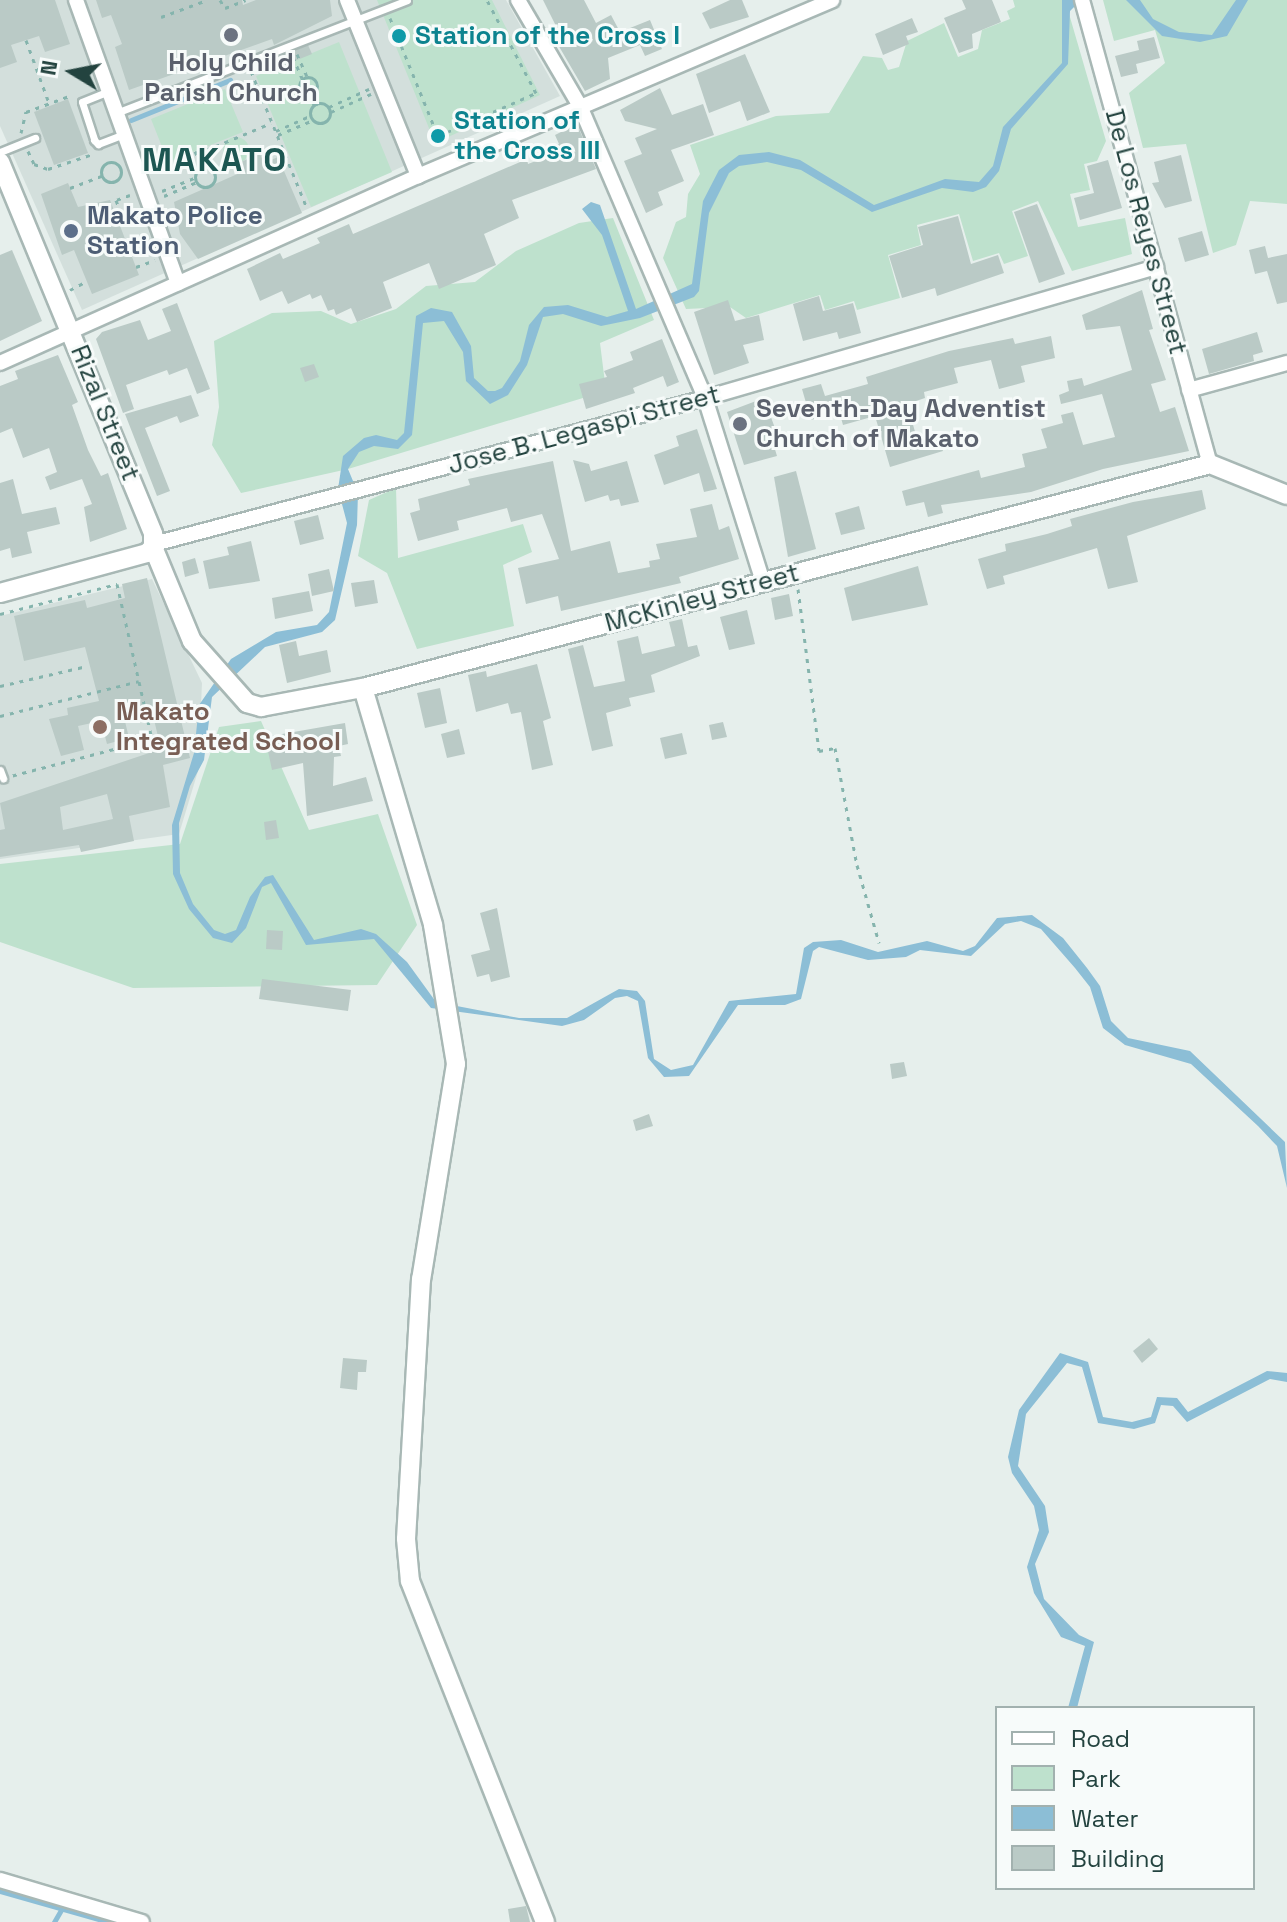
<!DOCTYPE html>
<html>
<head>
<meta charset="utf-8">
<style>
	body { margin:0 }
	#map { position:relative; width:1287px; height:1922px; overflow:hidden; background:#e6efec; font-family:"Space Grotesk",sans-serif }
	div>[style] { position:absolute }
	.built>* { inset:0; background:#d3dfdc }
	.green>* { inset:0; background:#bee1cd }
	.round { border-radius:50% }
	.water>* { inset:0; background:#8cbed6 }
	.stream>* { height:5px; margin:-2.5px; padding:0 2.5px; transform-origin:2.5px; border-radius:2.5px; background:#8cbed6 }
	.building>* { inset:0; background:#bacac6 }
	.path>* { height:3px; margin-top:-1.5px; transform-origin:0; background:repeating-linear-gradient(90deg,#85b4ad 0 4px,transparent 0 10px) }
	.path>.ring { margin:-1.5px; padding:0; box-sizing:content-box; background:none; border:3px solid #85b4ad; border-radius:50% }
	.roads { filter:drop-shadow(2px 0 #a8b8b5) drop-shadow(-2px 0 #a8b8b5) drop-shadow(0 2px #a8b8b5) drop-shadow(0 -2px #a8b8b5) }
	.lane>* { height:7px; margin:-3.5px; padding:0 3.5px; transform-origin:3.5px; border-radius:3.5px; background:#fff }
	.street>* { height:14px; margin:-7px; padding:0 7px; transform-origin:7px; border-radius:7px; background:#fff }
	.secondary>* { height:18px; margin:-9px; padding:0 9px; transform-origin:9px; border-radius:9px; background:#fff }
	.dots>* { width:22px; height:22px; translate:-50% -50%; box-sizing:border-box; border:4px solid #f7fbfa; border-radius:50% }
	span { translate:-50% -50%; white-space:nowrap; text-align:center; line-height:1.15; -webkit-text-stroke:6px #f7fbfa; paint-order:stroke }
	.culture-label { font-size:26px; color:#0d838f; font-weight:700 }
	.left { translate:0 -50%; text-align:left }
	.worship-label { font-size:26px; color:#5b616d; font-weight:700 }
	.service-label { font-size:26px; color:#4e5e75; font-weight:700 }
	.street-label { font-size:26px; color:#23433f }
	.education-label { font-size:26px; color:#785e54; font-weight:700 }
	.district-label { font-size:34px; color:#1d5652; font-weight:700; letter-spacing:2px }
	.legend { position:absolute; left:995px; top:1706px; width:260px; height:184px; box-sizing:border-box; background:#f7fbfa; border:2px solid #a2b1af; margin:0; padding:10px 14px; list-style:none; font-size:24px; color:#23433f }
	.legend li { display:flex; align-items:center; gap:16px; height:40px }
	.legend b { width:40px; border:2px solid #a2b1af }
	.north { position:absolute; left:32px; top:32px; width:80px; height:80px; -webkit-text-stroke:6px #f7fbfa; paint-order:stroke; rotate:280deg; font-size:22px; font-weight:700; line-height:32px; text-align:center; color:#23433f }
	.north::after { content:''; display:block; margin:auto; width:28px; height:36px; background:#23433f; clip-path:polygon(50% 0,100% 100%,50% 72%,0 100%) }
</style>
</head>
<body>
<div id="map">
	<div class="built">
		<div style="clip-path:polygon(0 0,506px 0,560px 96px,82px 310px,0 126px)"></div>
		<div style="clip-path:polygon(152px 579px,202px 683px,198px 771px,179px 834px,0 859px,0 616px)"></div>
	</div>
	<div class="green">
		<div style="clip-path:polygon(377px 0,492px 0,540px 95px,435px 143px)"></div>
		<div style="clip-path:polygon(1013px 0,1065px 0,1106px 141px,1097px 161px,1084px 164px,1090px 190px,1070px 194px,1078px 227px,1125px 218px,1132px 254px,1072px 271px,1038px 201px,1012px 211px,1028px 256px,1004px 264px,999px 253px,973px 261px,959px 214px,917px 225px,921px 245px,888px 255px,900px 298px,857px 310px,854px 301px,825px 310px,820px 295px,746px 318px,730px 307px,686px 309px,663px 258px,676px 222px,686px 217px,688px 194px,700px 174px,690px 145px,776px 116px,829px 113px,863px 56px,882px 58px,888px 70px,899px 67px,907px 41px,944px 23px,958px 57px,978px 49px,982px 30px,1010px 19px,1007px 11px,1015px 7px)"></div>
		<div style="clip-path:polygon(1103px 0,1287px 0,1287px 204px,1250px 201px,1236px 245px,1213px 253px,1186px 144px,1143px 148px,1129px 93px,1165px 63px,1155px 30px,1114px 41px)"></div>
		<div style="clip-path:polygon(339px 42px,392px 172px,311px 207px,256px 76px)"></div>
		<div style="clip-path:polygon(225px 89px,243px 132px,168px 162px,151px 119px)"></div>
		<div class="round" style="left:223px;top:137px;width:26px;height:26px"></div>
		<div style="clip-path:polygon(613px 218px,654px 320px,600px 343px,606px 391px,348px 469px,241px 493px,212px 445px,219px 407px,214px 341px,272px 313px,321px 311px,351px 324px,396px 309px,426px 286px,475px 282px,516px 251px,579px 223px)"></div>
		<div style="clip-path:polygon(396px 488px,398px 558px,523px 524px,532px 552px,503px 565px,514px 626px,417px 649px,387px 573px,358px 556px,369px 500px)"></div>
		<div style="clip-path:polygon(261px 721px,309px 830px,378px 814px,417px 925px,377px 985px,133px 988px,0 942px,0 864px,180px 844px,219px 727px)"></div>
	</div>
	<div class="water">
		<div style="clip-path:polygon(1062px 0,1081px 0,1070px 11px,1068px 64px,1011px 129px,999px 171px,986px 187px,973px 192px,942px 188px,872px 212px,801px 170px,767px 162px,739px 166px,729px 173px,709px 213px,699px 291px,694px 297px,640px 318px,601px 326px,563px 314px,543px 317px,527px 365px,508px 395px,490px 404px,466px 381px,463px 352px,444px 321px,423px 323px,412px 435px,398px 449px,374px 446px,359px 452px,348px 469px,358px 493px,357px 525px,335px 620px,322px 632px,265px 647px,212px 697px,204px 760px,190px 786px,179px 823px,180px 873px,193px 904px,214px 930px,225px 934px,236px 930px,250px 897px,265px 877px,273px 875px,314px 940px,361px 929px,376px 934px,407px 962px,436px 1002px,519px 1018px,567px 1018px,619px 989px,637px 991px,645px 1001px,654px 1059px,671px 1070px,693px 1065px,729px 1001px,796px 994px,804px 948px,813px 942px,841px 940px,878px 952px,927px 941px,963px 951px,975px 946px,997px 918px,1032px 915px,1063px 938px,1087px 968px,1100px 986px,1111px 1021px,1128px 1038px,1190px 1051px,1285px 1142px,1287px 1188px,1277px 1146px,1258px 1126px,1191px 1064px,1125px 1045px,1103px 1028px,1090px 987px,1075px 968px,1041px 929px,1021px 921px,1005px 924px,971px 956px,920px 950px,906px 957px,868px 960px,819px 947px,813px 951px,801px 999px,785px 1005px,738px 1005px,689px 1076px,664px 1077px,648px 1058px,638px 1001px,627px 996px,615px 998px,584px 1020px,562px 1026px,431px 1008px,374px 939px,306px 945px,271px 883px,262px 887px,246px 928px,232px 943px,213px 938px,189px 909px,173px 874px,172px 825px,194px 753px,199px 705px,231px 659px,276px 632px,317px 625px,329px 612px,347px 523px,338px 489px,343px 456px,364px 438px,376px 435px,397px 440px,404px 433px,416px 316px,431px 308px,452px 312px,471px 346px,474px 378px,488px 391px,495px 391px,502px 388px,520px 361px,529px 325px,544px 307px,568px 305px,607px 317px,628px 311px,602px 235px,582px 209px,591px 202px,600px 205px,636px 309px,692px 284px,703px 201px,719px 170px,739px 155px,769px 152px,800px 160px,874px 205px,945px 179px,979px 182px,993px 166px,1003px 127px,1062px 63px)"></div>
		<div style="clip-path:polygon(1126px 0,1140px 0,1153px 19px,1179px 32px,1212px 35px,1236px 0,1248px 0,1227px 36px,1200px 42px,1162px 36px)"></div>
		<div style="clip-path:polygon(1060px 1353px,1088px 1362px,1103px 1417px,1132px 1422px,1151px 1417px,1157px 1397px,1177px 1398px,1188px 1412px,1267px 1371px,1287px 1373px,1287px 1382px,1270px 1379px,1187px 1422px,1173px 1406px,1161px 1405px,1155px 1423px,1134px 1429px,1098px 1423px,1082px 1367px,1067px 1363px,1026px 1414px,1018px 1466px,1045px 1506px,1049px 1532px,1035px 1564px,1044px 1599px,1079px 1635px,1094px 1642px,1077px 1708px,1068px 1708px,1085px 1646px,1061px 1637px,1034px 1593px,1027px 1567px,1039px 1530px,1034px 1506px,1012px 1473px,1008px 1457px,1019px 1410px)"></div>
	</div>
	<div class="stream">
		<div style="left:131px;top:120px;width:107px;rotate:-22deg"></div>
		<div style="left:0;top:1891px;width:113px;rotate:15.9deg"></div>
		<div style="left:54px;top:1922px;width:16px;rotate:-60deg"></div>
	</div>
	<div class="building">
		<div style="clip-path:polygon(0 0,55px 0,70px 44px,45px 52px,39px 36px,11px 45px,17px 62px,0 68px)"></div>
		<div style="clip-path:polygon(96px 0,242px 0,243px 5px,256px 0,330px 0,332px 16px,274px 45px,272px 39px,129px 90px,115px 47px,122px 44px,111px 15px,102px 18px)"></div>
		<div style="clip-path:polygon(543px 0,584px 0,596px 23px,611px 15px,620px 32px,650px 20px,662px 49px,645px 56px,640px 45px,608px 58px,610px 79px,585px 91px,557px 43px,561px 40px,557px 28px)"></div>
		<div style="clip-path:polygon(730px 0,742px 0,749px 17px,710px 29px,702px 13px)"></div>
		<div style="clip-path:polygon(962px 0,992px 0,1001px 22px,972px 34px,973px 48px,959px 53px,944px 18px,966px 9px)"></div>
		<div style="clip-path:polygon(912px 18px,918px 32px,906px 36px,909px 44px,883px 55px,875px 34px)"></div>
		<div style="clip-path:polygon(1154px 37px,1160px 58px,1136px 64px,1138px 73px,1121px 77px,1115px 56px,1139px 50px,1137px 41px)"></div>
		<div style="clip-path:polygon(308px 45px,312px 54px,282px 66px,279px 57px)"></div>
		<div style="clip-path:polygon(745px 54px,770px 112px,747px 121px,740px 101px,709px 113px,696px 74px)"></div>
		<div style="clip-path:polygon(660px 88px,672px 115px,703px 104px,714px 135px,671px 150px,684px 181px,658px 192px,663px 205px,646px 213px,624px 161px,642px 154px,635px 138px,657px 129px,625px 121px,620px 110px)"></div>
		<div style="clip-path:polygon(68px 99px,88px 153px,54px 165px,34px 112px)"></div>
		<div style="clip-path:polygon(577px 124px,596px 169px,512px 200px,519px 218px,484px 234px,496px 265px,439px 289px,429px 263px,383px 282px,392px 308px,357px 322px,351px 308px,336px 315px,334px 309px,328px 311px,321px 295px,312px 299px,310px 294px,288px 304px,282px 291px,260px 301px,247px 269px,280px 253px,283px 259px,320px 243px,317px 238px,349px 224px,353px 234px,527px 159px,528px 164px,554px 154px,552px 147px,559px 144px,555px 135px)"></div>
		<div style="clip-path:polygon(260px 154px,264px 163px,278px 157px,302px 213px,198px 259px,180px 234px,174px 202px,242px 172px,238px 163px)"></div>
		<div style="clip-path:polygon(1181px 155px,1192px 201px,1165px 208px,1152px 183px,1159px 182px,1154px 162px)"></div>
		<div style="clip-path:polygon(1108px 160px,1122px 208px,1080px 220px,1074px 198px,1094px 193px,1087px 166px)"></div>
		<div style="clip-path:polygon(68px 183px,78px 207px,110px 200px,139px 275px,92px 294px,74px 250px,62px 255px,41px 194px)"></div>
		<div style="clip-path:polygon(1037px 204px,1065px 274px,1039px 283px,1014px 212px)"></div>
		<div style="clip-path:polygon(958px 216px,971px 264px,998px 255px,1004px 273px,937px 296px,935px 288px,902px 298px,889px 256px,923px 245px,918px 227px)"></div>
		<div style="clip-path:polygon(1202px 231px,1209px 255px,1185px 262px,1178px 238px)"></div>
		<div style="clip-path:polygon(1265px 246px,1268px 258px,1287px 254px,1287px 302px,1277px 304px,1267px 271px,1255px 274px,1249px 250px)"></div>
		<div style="clip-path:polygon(12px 250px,42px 321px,0 341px,0 255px)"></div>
		<div style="clip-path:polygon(1142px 290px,1153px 329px,1149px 330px,1166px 380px,1151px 384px,1160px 412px,1175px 407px,1189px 451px,1103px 469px,1031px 492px,941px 505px,943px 513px,928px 517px,924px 502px,906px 506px,902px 491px,979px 470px,981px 478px,1025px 467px,1022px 454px,1047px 448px,1041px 429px,1063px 423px,1061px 415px,1073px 412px,1083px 445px,1115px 437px,1102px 394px,1061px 404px,1059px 395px,1069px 391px,1067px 381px,1082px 378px,1084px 386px,1132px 370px,1120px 326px,1086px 330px,1082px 315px)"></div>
		<div style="clip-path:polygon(819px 296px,823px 311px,853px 303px,861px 333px,839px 339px,837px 332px,803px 341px,793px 304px)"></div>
		<div style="clip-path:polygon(728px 300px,735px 321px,759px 315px,764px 340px,743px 345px,749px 363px,714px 375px,694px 312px)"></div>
		<div style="clip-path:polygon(177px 303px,210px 389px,197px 394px,187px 368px,169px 375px,167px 370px,126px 385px,134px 409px,123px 413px,96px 339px,102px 332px,140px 320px,148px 340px,171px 331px,162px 309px)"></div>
		<div style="clip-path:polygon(1257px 332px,1263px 352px,1253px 355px,1254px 361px,1209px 374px,1202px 349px)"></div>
		<div style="clip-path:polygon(1051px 336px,1055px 358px,1021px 366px,1025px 382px,999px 389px,991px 360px,954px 368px,958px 383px,924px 392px,925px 398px,907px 404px,918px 442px,938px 436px,943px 451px,890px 467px,875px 416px,843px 425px,839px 411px,811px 420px,802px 389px,821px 384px,825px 396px,868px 384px,866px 377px,949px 351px,1013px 338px,1015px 344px)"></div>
		<div style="clip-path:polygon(662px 339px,679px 382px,667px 387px,663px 376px,633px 388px,635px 393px,586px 409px,579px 384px,607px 377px,604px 371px,633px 360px,630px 352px)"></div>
		<div style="clip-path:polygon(58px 355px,78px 402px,72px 405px,88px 450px,101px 476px,108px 473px,127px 529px,90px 542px,84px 507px,92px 504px,82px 479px,50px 490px,45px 477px,57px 472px,49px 448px,23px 458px,12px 428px,0 433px,0 386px,18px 379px,15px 371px)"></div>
		<div style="clip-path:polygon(314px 364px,319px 377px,305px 382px,300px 368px)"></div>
		<div style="clip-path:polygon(191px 395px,199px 416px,180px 423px,177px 416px,145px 428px,170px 491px,157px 496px,125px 414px)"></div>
		<div style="clip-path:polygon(764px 398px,776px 431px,770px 433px,777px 456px,744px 465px,727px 412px)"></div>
		<div style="clip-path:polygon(697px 429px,717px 489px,704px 492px,699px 473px,664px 485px,654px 455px,679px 446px,676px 436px)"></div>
		<div style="clip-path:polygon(573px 460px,589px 464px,591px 471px,627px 461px,639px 502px,621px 506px,619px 499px,610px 501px,608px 495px,585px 502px)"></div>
		<div style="clip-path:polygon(553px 461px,571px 551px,610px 541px,618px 573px,650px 567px,649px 561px,660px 559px,656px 544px,697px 537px,690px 509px,712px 504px,719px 530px,729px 526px,739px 559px,679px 577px,681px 583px,561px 611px,558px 596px,526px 604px,518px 568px,559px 559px,542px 514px,511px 522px,507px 508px,457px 521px,459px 530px,418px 541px,410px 513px,420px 510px,418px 499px,470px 485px,468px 479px)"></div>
		<div style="clip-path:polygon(796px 471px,816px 549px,788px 557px,774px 477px)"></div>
		<div style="clip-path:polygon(13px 479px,22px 514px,56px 507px,60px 524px,27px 532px,32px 553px,12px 558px,10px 548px,0 551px,0 483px)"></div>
		<div style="clip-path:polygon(1202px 490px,1206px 509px,1127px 536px,1138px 582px,1108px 589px,1097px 548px,1003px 576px,1005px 584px,987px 589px,978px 559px,1006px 551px,1005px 544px,1047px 534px,1072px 526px,1070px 519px,1133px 502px)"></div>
		<div style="clip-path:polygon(859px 506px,865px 529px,841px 535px,835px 513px)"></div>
		<div style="clip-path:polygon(318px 515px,324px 539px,300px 545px,294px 521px)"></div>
		<div style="clip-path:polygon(251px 541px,260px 581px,209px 589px,203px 561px,229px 555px,227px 547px)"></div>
		<div style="clip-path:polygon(195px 558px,199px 573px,185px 577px,182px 562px)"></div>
		<div style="clip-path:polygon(918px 566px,928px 605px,852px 621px,844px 588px)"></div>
		<div style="clip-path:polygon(329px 569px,334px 591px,312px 596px,308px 574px)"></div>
		<div style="clip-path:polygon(evenodd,147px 578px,190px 758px,163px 765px,170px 807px,129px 816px,134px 841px,81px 852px,79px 845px,0 857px,0 830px,5px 829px,0 803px,161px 749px,151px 707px,123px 713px,129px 738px,107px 744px,101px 721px,78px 726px,84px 750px,61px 756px,49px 719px,68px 715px,67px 708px,99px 701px,85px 647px,24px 661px,14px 616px,85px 600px,87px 608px,125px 598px,122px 584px,147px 578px,107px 794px,113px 819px,63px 830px,60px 807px,107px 794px)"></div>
		<div style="clip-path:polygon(374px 580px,378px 603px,355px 607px,351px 583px)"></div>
		<div style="clip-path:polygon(309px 591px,313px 611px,275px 619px,272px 598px)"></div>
		<div style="clip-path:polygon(789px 594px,793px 616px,775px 620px,771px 598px)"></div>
		<div style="clip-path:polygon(747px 610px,755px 644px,729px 650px,720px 617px)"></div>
		<div style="clip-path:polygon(682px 619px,688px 647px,697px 645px,700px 656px,651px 675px,655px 692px,629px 698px,631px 706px,606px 713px,613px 746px,592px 751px,568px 649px,583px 645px,594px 687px,625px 681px,617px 641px,638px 636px,642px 654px,675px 646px,669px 622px)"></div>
		<div style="clip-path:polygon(296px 641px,299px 656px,327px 650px,331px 672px,287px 683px,279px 645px)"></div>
		<div style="clip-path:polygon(537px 664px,551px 718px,543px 721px,553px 765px,532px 770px,521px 712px,511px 714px,508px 703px,476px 712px,468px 675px,486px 671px,487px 677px)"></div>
		<div style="clip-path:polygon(440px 688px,447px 723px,425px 728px,417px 693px)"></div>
		<div style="clip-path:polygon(723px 722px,727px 737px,712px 740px,709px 725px)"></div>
		<div style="clip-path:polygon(345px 723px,348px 744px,339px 746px,341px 756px,334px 757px,333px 786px,366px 777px,373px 801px,307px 816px,303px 763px,272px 770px,265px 737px)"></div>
		<div style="clip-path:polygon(459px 729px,465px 754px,447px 758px,441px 734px)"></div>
		<div style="clip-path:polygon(682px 733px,687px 754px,665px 759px,660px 738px)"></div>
		<div style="clip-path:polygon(276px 820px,279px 838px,266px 840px,264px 822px)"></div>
		<div style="clip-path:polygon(497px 908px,510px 977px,491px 982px,489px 974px,477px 977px,471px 955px,490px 950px,480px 913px)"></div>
		<div style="clip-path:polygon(267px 930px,283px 931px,282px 950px,266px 949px)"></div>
		<div style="clip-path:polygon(262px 979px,351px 990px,348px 1011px,259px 999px)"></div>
		<div style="clip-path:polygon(904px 1062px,907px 1076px,892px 1079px,890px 1064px)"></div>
		<div style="clip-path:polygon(649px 1114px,653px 1126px,636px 1131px,633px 1120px)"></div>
		<div style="clip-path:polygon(1149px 1338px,1158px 1349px,1142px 1363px,1133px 1351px)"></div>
		<div style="clip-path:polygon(343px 1358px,367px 1360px,366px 1372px,358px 1372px,357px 1390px,340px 1388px)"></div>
		<div style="clip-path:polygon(526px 1906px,530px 1922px,510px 1922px,508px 1909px)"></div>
	</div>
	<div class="path">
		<div style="left:220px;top:0;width:9px;rotate:58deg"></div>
		<div style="left:225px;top:8px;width:22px;rotate:-21deg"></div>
		<div style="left:161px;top:17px;width:49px;rotate:-20.3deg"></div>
		<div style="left:390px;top:18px;width:127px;rotate:67.9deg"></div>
		<div style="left:438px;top:136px;width:107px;rotate:-23.7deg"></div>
		<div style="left:536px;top:93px;width:105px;rotate:-117.8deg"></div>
		<div style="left:26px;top:40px;width:67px;rotate:69.9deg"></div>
		<div style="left:297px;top:54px;width:24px;rotate:66deg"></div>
		<div style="left:293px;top:57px;width:23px;rotate:67deg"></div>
		<div style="left:251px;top:71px;width:148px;rotate:67.8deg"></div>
		<div class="ring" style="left:299px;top:77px;width:15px;height:15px"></div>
		<div style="left:316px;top:98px;width:4px;rotate:63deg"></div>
		<div style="left:318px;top:102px;width:5px;rotate:127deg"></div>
		<div style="left:315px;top:106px;width:8px;rotate:-120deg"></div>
		<div style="left:311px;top:99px;width:5px;rotate:-11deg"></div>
		<div class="ring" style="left:310px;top:103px;width:17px;height:17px"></div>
		<div style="left:329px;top:107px;width:44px;rotate:-24.2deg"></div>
		<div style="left:331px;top:112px;width:44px;rotate:-24.2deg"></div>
		<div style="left:276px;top:131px;width:36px;rotate:-24deg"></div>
		<div style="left:21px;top:133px;width:22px;rotate:-77deg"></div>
		<div style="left:26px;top:112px;width:49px;rotate:-20.3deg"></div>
		<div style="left:278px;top:135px;width:36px;rotate:-23deg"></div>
		<div style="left:28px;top:151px;width:14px;rotate:65deg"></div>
		<div style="left:34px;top:164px;width:15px;rotate:20deg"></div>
		<div style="left:48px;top:169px;width:47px;rotate:-18.4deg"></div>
		<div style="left:195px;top:151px;width:19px;rotate:65deg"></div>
		<div style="left:197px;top:154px;width:80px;rotate:-22.7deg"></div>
		<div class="ring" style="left:101px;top:162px;width:17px;height:17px"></div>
		<div class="ring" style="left:195px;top:167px;width:17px;height:17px"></div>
		<div style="left:70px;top:188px;width:34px;rotate:-21deg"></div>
		<div style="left:162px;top:191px;width:35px;rotate:-22deg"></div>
		<div style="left:130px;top:195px;width:15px;rotate:160deg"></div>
		<div style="left:116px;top:200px;width:23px;rotate:70deg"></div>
		<div style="left:124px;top:222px;width:14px;rotate:-21deg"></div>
		<div style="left:164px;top:196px;width:36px;rotate:-23deg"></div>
		<div style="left:128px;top:247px;width:20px;rotate:-20deg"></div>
		<div style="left:136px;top:267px;width:20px;rotate:-20deg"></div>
		<div style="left:70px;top:290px;width:19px;rotate:-28deg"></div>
		<div style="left:798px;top:589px;width:163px;rotate:82.6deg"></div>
		<div style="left:819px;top:751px;width:16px;rotate:-11deg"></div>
		<div style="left:835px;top:748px;width:119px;rotate:79.4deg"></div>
		<div style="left:857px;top:865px;width:81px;rotate:74.2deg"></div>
		<div style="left:0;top:614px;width:121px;rotate:-14.4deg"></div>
		<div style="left:117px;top:584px;width:159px;rotate:77.3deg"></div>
		<div style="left:152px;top:739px;width:146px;rotate:165.3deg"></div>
		<div style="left:0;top:686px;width:85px;rotate:-12.9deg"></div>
		<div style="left:0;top:716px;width:143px;rotate:-14.1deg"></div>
	</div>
	<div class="roads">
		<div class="lane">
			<div style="left:109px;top:91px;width:29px;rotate:158deg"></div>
			<div style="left:82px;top:102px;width:40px;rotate:72deg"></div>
			<div style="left:94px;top:140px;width:6px;rotate:45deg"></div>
			<div style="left:98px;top:144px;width:28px;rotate:-21deg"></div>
			<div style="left:116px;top:113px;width:312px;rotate:-21.2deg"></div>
			<div style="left:0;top:152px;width:38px;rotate:-22deg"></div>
			<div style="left:0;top:770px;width:9px;rotate:69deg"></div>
		</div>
		<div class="street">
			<div style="left:76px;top:0;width:301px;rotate:70.2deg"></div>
			<div style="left:347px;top:0;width:190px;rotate:68deg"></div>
			<div style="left:518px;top:0;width:123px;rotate:59.7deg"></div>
			<div style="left:580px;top:106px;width:318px;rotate:66.8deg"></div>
			<div style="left:705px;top:398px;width:193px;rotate:72.5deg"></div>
			<div style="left:1082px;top:0;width:481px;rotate:74.6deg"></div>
			<div style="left:0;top:363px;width:458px;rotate:-24.1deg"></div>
			<div style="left:418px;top:176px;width:450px;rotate:-23deg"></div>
			<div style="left:1189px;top:390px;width:102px;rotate:-15.4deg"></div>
			<div style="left:154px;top:544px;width:570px;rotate:-14.84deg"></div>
			<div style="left:705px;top:398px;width:470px;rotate:-16.2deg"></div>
			<div style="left:0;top:1880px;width:148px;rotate:16.5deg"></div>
		</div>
		<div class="secondary">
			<div style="left:0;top:162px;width:402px;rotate:67.6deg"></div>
			<div style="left:153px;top:534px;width:13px;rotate:90deg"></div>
			<div style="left:153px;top:547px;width:102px;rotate:67.5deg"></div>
			<div style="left:192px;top:641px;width:83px;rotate:48.4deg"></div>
			<div style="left:247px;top:703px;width:15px;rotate:16deg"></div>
			<div style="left:261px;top:707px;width:104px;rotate:-10.6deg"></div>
			<div style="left:363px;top:688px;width:876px;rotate:-14.81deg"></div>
			<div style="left:1210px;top:464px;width:83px;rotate:21.9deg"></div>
			<div style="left:0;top:593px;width:152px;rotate:-15.2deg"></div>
			<div style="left:147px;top:553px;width:8px;rotate:-45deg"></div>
			<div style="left:363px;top:688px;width:247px;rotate:73.5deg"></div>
			<div style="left:433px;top:925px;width:141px;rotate:80.6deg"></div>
			<div style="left:456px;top:1064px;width:218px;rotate:99.2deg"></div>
			<div style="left:421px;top:1279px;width:260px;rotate:93.3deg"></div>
			<div style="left:406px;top:1539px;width:42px;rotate:84.6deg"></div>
			<div style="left:410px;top:1581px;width:367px;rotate:68.4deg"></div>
		</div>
	</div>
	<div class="dots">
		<div style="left:231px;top:35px;background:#6b7280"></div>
		<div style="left:399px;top:36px;background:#0f9aa8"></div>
		<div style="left:438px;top:136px;background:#0f9aa8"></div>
		<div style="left:71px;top:231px;background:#5c6f8a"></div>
		<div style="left:740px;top:424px;background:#6b7280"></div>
		<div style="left:100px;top:727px;background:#8d6e63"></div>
	</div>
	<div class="culture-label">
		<span class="left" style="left:415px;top:36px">Station of the Cross I</span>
		<span class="left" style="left:454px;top:136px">Station of<br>the Cross III</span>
	</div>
	<div class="worship-label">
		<span style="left:231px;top:78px">Holy Child<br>Parish Church</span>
		<span class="left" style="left:756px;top:424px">Seventh-Day Adventist<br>Church of Makato</span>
	</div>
	<div class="service-label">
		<span class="left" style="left:87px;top:231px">Makato Police<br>Station</span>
	</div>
	<div class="street-label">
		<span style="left:1146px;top:232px;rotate:75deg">De Los Reyes Street</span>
		<span style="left:105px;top:413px;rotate:68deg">Rizal Street</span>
		<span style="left:584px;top:430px;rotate:-15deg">Jose B. Legaspi Street</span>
		<span style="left:702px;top:598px;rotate:-15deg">McKinley Street</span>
	</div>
	<div class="education-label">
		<span class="left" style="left:116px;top:727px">Makato<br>Integrated School</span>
	</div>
	<div class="district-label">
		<span style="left:215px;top:160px">MAKATO</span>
	</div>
	<ul class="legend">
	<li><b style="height:10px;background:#fff"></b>Road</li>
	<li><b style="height:22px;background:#bee1cd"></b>Park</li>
	<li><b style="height:22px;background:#8cbed6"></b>Water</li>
	<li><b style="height:22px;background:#bacac6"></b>Building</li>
	</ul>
	<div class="north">N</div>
</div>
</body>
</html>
